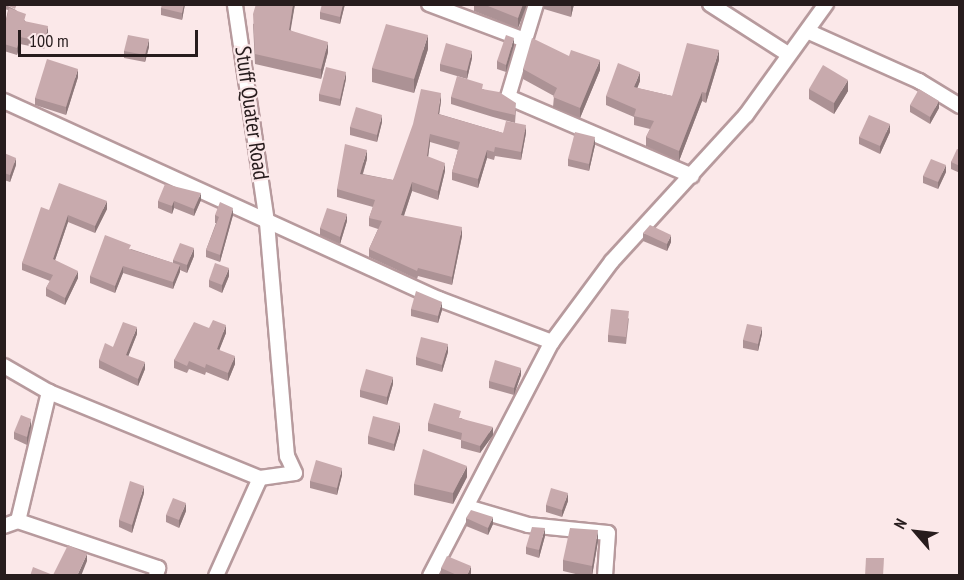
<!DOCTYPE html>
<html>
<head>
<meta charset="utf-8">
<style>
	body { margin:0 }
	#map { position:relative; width:964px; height:580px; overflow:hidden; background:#fbe8e9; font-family:"PT Sans Narrow",sans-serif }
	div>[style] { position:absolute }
	.roads { filter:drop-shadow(2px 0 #b79a9d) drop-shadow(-2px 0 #b79a9d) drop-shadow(0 2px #b79a9d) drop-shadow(0 -2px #b79a9d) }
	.minor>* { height:14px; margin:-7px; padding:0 7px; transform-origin:7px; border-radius:7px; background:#fff }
	.wall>* { inset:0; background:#ac9295 }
	.shaded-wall>* { inset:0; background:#8c7779 }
	.building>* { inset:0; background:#c8aaad }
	span { translate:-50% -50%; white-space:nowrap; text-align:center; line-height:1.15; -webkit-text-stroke:4.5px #fbe8e9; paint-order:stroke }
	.street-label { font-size:22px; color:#271c1d }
	.frame { position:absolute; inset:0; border:6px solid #271c1d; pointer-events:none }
	.north { position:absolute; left:886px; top:502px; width:60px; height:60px; -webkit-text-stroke:4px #fbe8e9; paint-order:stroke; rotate:298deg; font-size:16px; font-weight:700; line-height:24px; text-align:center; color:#271c1d }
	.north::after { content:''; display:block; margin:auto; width:21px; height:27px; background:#271c1d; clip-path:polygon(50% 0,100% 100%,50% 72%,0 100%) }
	.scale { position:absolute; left:18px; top:30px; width:180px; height:27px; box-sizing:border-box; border:3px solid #271c1d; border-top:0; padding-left:8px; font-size:18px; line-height:21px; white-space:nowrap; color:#271c1d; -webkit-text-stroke:4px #fbe8e9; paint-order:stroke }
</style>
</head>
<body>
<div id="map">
	<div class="roads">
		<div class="minor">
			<div style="left:429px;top:4px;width:103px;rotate:20.6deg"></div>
			<div style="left:525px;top:40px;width:38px;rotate:-73deg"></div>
			<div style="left:710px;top:4px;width:93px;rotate:32.7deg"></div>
			<div style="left:807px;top:31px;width:123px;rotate:24.1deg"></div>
			<div style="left:919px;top:81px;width:48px;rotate:31.4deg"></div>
			<div style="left:525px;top:40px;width:59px;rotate:106.6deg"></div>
			<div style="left:508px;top:97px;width:200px;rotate:23.2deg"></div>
			<div style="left:4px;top:101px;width:478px;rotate:24.5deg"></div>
			<div style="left:439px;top:299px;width:121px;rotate:20.8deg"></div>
			<div style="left:4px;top:366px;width:52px;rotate:30deg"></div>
			<div style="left:467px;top:507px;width:64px;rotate:16.4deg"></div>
			<div style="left:528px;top:525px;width:80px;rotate:5.7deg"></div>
			<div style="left:608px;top:533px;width:43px;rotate:94deg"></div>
			<div style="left:18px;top:521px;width:148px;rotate:18.6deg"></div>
			<div style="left:158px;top:568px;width:8px;rotate:104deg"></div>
			<div style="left:4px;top:526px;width:15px;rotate:-20deg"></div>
			<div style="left:18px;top:521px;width:133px;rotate:-76.5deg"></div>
			<div style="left:49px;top:392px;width:228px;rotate:22.2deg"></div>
			<div style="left:260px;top:478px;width:35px;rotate:-8deg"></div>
			<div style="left:295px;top:473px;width:19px;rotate:-115deg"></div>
			<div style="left:287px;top:456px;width:235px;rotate:-94.9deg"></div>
			<div style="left:267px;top:222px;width:220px;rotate:-98.4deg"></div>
			<div style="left:216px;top:576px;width:107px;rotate:-65.8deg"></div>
			<div style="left:430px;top:576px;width:264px;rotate:-62.5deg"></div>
			<div style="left:552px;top:342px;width:101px;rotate:-53.5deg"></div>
			<div style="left:612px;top:261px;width:198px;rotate:-47.5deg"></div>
			<div style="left:746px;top:115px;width:137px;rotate:-54.2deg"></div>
		</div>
	</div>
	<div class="wall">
		<div style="clip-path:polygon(4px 4px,16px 10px,26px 22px,48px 34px,44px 49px,20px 44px,17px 55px,4px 51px,4px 29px,8px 10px,4px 9px)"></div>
		<div style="clip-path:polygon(185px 4px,182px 20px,161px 15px,161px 8px)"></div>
		<div style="clip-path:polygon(295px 4px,290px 30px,328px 52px,321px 79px,255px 64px,253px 24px)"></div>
		<div style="clip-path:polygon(345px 4px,340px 24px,320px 19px,320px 12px)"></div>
		<div style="clip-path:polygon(472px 4px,527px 4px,518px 28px,474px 11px,474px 5px)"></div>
		<div style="clip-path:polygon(544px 4px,574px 4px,571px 17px,544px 9px)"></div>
		<div style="clip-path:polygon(514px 45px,506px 72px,497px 69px,497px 61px)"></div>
		<div style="clip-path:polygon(149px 47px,145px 62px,124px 58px,124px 51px)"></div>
		<div style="clip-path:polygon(428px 49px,414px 93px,372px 82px,372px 68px)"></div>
		<div style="clip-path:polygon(569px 56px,600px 70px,580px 118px,553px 107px,554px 96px,523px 79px,523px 69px)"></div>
		<div style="clip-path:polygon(472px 58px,467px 79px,440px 71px,440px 64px)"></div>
		<div style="clip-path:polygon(719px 60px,706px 103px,702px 101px,679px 161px,646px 146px,646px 137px,650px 129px,634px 125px,634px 117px,606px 105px,606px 96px,640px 81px,637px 88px,672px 96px)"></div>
		<div style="clip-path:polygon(78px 77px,66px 115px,35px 105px,35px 98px)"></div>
		<div style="clip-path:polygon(346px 79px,340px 106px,319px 101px,319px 94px)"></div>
		<div style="clip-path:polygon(483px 89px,516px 110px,515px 123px,526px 133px,521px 160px,495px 156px,494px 160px,487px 158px,478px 188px,452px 180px,452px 172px,458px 150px,430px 142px,428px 157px,445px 171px,438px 200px,412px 191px,404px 216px,462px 236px,452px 285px,418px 276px,417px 279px,369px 257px,369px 249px,378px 229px,369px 226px,369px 218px,373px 207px,337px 197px,337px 189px,367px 159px,363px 174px,393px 180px,441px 101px,439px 114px,503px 133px,515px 123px,493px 117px,451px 104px,451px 97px)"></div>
		<div style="clip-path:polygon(809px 89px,848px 91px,834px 114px,809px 99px)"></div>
		<div style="clip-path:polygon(910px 105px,939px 108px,930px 124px,910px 112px)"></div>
		<div style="clip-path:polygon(382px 122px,377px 142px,350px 135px,350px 127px)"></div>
		<div style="clip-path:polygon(890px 132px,880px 154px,859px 144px,859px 137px)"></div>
		<div style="clip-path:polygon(595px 145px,589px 171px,568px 166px,568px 159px)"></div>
		<div style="clip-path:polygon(960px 150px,960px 173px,951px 169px,951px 162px)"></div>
		<div style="clip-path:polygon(4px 153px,16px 165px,10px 182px,4px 180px)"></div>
		<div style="clip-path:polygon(946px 172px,938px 189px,923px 183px,923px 176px)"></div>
		<div style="clip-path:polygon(201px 200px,194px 216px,174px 208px,172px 214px,158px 208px,158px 201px)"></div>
		<div style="clip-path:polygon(107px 209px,95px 233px,68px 222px,55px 260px,78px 278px,65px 305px,46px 296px,46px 288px,50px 281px,22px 270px,22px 263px,49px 210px)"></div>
		<div style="clip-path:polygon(215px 215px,233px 215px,220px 262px,206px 257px,206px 250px,216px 223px,215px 223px)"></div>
		<div style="clip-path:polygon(347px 221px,340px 244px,320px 235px,320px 228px)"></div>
		<div style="clip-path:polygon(643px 233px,671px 242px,667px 251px,643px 241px)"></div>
		<div style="clip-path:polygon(131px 249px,173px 263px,173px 260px,194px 256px,187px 273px,180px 270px,173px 289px,123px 273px,115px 293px,90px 283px,90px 276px)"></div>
		<div style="clip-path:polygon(229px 276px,222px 293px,209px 287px,209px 280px)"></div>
		<div style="clip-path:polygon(411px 309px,442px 310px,438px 323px,411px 316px)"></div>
		<div style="clip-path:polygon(629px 318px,626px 344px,608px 342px,608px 335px)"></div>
		<div style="clip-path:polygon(209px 328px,226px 333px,219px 350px,235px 364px,228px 381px,206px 372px,205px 375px,189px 369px,187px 373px,174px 368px,174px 360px)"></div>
		<div style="clip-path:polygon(137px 334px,128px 356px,145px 369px,138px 386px,99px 368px,99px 360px,113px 347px)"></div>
		<div style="clip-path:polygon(762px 334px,758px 351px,743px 348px,743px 340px)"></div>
		<div style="clip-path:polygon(448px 352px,442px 372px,416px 365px,416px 357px)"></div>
		<div style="clip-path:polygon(521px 375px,514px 395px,489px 388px,489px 381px)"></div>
		<div style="clip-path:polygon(393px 384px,387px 405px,360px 397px,360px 390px)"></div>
		<div style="clip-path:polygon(461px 418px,493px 435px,480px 453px,461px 448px,461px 440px,428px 431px,428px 423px)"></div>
		<div style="clip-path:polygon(31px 427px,27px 445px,14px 439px,14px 432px)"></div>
		<div style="clip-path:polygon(400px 431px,394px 451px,368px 444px,368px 436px)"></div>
		<div style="clip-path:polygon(342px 475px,337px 495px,310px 488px,310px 481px)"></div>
		<div style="clip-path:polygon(467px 477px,453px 504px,414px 495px,414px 484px)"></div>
		<div style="clip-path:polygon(144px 493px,132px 533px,119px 527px,119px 520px)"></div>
		<div style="clip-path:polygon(568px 501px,562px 517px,546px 512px,546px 505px)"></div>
		<div style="clip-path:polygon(186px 511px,179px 528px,166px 522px,166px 515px)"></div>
		<div style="clip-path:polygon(466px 518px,493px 524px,488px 535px,466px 526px)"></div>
		<div style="clip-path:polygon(545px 536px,539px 558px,526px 554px,526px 547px)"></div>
		<div style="clip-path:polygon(598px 541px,592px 576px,584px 576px,563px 571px,563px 560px)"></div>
		<div style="clip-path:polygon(441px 568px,471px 573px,470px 576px,442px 576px,441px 575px)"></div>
	</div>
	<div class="shaded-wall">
		<div style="clip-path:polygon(184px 4px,185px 4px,182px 20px,182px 13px)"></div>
		<div style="clip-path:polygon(293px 4px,295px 4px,289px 40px,289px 30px)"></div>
		<div style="clip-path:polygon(343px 4px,345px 4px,340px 24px,340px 17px)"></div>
		<div style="clip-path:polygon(523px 4px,527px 4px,518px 28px,518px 18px)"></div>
		<div style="clip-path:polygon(572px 4px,574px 4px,571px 17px,571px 6px)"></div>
		<div style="clip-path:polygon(48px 26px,48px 34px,44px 49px,44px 42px)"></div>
		<div style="clip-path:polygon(428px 35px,428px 49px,414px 93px,414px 79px)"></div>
		<div style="clip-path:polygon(20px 37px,20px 44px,17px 55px,17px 48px)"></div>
		<div style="clip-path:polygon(514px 38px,514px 45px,506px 72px,506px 65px)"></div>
		<div style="clip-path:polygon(149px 39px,149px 47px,145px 62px,145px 55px)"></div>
		<div style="clip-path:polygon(328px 42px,328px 52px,321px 79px,321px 69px)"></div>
		<div style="clip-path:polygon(719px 50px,719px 60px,706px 103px,706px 93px)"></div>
		<div style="clip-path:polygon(472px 51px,472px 58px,467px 79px,467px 71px)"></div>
		<div style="clip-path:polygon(600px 60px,600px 70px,580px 118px,580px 108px)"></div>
		<div style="clip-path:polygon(78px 69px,78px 77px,66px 115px,66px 107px)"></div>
		<div style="clip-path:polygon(346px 72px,346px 79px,340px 106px,340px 99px)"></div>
		<div style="clip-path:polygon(640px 72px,640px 81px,634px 97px,634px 87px)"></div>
		<div style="clip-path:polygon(848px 80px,848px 91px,834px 114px,834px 103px)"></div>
		<div style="clip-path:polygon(702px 92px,702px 101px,679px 161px,679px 151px)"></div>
		<div style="clip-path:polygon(441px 93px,441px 101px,438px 122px,438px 114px)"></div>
		<div style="clip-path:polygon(939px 101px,939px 108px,930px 124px,930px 117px)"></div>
		<div style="clip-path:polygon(382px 115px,382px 122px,377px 142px,377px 135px)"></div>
		<div style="clip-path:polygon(890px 124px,890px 132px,880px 154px,880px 146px)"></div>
		<div style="clip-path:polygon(526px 125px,526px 133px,521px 160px,521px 152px)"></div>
		<div style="clip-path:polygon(430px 134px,430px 142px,427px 165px,427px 156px)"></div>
		<div style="clip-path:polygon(595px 137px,595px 145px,589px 171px,589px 164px)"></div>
		<div style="clip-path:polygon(367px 150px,367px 159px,360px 182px,360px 174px)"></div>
		<div style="clip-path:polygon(487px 150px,487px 158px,478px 188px,478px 179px)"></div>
		<div style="clip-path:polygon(16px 158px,16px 165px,10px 182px,10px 175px)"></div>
		<div style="clip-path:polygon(445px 163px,445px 171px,438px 200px,438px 191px)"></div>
		<div style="clip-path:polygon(946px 165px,946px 172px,938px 189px,938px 182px)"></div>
		<div style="clip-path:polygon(412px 182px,412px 191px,401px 224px,401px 215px)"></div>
		<div style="clip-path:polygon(201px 193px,201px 200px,194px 216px,194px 209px)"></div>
		<div style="clip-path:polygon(107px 201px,107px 209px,95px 233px,95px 226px)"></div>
		<div style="clip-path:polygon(174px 201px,174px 208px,172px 214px,172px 206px)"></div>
		<div style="clip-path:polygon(233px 208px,233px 215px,220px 262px,220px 255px)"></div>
		<div style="clip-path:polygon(347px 214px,347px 221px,340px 244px,340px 237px)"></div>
		<div style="clip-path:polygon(68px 215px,68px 222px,53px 266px,53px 259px)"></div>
		<div style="clip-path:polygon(462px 227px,462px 236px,452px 285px,452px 277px)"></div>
		<div style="clip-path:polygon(671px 235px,671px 242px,667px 251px,667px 244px)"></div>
		<div style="clip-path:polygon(194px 248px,194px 256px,187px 273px,187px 265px)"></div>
		<div style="clip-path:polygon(180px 265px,180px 272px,173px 289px,173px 282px)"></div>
		<div style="clip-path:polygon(123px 266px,123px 273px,115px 293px,115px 286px)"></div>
		<div style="clip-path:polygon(229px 268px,229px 276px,222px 293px,222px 285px)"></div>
		<div style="clip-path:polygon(78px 271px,78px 278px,65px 305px,65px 298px)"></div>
		<div style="clip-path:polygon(442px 302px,442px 310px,438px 323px,438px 316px)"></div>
		<div style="clip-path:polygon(226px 325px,226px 333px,217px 356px,217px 349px)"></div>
		<div style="clip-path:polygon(137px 327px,137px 334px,126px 362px,126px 355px)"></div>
		<div style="clip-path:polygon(762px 327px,762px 334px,758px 351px,758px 344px)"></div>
		<div style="clip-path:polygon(448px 344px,448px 352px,442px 372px,442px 365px)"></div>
		<div style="clip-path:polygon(235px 356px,235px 364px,228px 381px,228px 373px)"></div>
		<div style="clip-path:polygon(145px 362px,145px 369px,138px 386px,138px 379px)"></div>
		<div style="clip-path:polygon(521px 368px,521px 375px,514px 395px,514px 388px)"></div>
		<div style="clip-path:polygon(393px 377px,393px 384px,387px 405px,387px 397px)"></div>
		<div style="clip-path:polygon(31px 419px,31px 427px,27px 445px,27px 437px)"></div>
		<div style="clip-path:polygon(400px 423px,400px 431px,394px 451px,394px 444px)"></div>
		<div style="clip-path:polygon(493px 427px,493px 435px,480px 453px,480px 446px)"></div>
		<div style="clip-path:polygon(467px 466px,467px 477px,453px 504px,453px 493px)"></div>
		<div style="clip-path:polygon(342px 468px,342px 475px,337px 495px,337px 488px)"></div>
		<div style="clip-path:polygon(144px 486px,144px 493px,132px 533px,132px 525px)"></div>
		<div style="clip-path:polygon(568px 493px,568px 501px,562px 517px,562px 510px)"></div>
		<div style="clip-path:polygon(186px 503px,186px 511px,179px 528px,179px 520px)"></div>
		<div style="clip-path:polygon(493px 517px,493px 524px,488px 535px,488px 528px)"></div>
		<div style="clip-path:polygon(545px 528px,545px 536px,539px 558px,539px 550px)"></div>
		<div style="clip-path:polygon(598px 530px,598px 541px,592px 576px,592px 566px)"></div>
		<div style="clip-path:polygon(87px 554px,87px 561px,81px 576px,77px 576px)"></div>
		<div style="clip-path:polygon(471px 566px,471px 573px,470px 576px,467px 576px)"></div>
	</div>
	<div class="building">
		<div style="clip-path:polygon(4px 4px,17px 4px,15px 9px)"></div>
		<div style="clip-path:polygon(162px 4px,184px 4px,182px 13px,161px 8px)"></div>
		<div style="clip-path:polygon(256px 4px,293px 4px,289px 30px,328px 42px,321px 69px,255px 54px,253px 14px)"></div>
		<div style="clip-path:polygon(322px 4px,343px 4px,340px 17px,320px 12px)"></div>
		<div style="clip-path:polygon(483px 4px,523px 4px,518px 18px)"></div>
		<div style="clip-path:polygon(9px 8px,26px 14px,24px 21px,48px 26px,44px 42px,20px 37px,17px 48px,4px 44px,4px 29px)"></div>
		<div style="clip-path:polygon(386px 24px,428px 35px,414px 79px,372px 68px)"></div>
		<div style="clip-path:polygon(128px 35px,149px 39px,145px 55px,124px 51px)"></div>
		<div style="clip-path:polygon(506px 35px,514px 38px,506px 65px,497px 61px)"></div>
		<div style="clip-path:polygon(532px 38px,569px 56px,571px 50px,600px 60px,580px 108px,553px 97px,557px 88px,523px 69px)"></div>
		<div style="clip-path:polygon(446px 43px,472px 51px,467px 71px,440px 64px)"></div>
		<div style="clip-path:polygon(687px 43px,719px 50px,706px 93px,702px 92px,679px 151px,646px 137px,654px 121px,634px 116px,636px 109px,606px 96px,618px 63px,640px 72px,634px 87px,672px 96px)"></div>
		<div style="clip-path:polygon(47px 59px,78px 69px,66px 107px,35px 98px)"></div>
		<div style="clip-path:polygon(823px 65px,848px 80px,834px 103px,809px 89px)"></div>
		<div style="clip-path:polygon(326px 67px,346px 72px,340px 99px,319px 94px)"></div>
		<div style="clip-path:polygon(457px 76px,483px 84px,482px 89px,499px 92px,516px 103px,515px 115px,493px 110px,451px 97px)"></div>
		<div style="clip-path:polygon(421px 89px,441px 93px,438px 114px,503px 133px,506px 121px,526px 125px,521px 152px,495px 147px,494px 152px,487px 150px,478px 179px,452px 172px,460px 142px,430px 134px,427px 156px,445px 163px,438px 191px,412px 182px,401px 215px,462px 227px,452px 277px,418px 268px,417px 271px,369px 249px,382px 221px,369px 218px,375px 200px,337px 189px,345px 144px,367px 150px,360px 174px,393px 180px,413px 124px)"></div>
		<div style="clip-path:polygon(919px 89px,939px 101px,930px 117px,910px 105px)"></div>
		<div style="clip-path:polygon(356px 107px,382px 115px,377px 135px,350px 127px)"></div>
		<div style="clip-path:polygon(869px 115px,890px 124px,880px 146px,859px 137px)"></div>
		<div style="clip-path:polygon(575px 132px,595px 137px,589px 164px,568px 159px)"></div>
		<div style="clip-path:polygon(957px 149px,960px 150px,960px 166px,951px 162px)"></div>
		<div style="clip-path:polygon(4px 153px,16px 158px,10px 175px,4px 173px)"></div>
		<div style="clip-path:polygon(931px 159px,946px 165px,938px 182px,923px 176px)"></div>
		<div style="clip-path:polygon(59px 183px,107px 201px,95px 226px,68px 215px,53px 259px,78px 271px,65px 298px,46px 288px,53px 275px,22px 263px,41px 207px,49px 210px)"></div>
		<div style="clip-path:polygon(165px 184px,201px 193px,194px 209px,174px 201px,172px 206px,158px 201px)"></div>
		<div style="clip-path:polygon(220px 202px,233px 208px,220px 255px,206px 250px,219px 217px,215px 215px)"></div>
		<div style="clip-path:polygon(327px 208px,347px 214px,340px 237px,320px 228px)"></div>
		<div style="clip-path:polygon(650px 225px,671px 235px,667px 244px,643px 233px)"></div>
		<div style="clip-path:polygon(105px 235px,131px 245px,129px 249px,180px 265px,173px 282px,123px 266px,115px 286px,90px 276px)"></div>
		<div style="clip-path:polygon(180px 243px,194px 248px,187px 265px,173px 260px)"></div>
		<div style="clip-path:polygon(215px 263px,229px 268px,222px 285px,209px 280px)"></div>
		<div style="clip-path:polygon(416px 291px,442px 302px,438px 316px,411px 309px)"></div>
		<div style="clip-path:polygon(611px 309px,629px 311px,626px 337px,608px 335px)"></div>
		<div style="clip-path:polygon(213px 320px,226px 325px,217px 349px,235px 356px,228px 373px,206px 364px,205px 368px,189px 361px,187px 366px,174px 360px,194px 322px,209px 328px)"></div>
		<div style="clip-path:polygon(123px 322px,137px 327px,126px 355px,145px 362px,138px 379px,99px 360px,105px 343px,113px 347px)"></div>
		<div style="clip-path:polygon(747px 324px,762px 327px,758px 344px,743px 340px)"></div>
		<div style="clip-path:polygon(421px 337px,448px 344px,442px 365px,416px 357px)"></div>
		<div style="clip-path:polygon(495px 360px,521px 368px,514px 388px,489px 381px)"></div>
		<div style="clip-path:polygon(366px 369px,393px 377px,387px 397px,360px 390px)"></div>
		<div style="clip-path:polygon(434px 403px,461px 411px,459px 418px,493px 427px,480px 446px,461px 440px,462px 433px,428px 423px)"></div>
		<div style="clip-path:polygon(21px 415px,31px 419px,27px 437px,14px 432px)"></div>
		<div style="clip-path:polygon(373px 416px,400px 423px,394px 444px,368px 436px)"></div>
		<div style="clip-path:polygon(423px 449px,467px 466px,453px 493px,414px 484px)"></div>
		<div style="clip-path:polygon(316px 460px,342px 468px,337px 488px,310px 481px)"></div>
		<div style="clip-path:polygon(130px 481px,144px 486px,132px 525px,119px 520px)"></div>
		<div style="clip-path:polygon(551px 488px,568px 493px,562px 510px,546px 505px)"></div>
		<div style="clip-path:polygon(173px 498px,186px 503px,179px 520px,166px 515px)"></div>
		<div style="clip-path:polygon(471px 510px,493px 517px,488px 528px,466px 518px)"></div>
		<div style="clip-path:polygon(532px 527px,545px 528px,539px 550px,526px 547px)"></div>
		<div style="clip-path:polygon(570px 528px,598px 530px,592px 566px,563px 560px)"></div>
		<div style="clip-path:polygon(68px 545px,87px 554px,77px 576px,30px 576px,33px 567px,53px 575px)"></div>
		<div style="clip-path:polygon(447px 556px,471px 566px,467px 576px,459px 576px,441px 568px)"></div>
		<div style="clip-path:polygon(866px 558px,884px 558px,883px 576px,865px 576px)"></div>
	</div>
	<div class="street-label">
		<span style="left:252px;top:113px;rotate:82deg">Stuff Quater Road</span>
	</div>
	<div class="frame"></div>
	<div class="north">N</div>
	<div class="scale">100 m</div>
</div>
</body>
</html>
